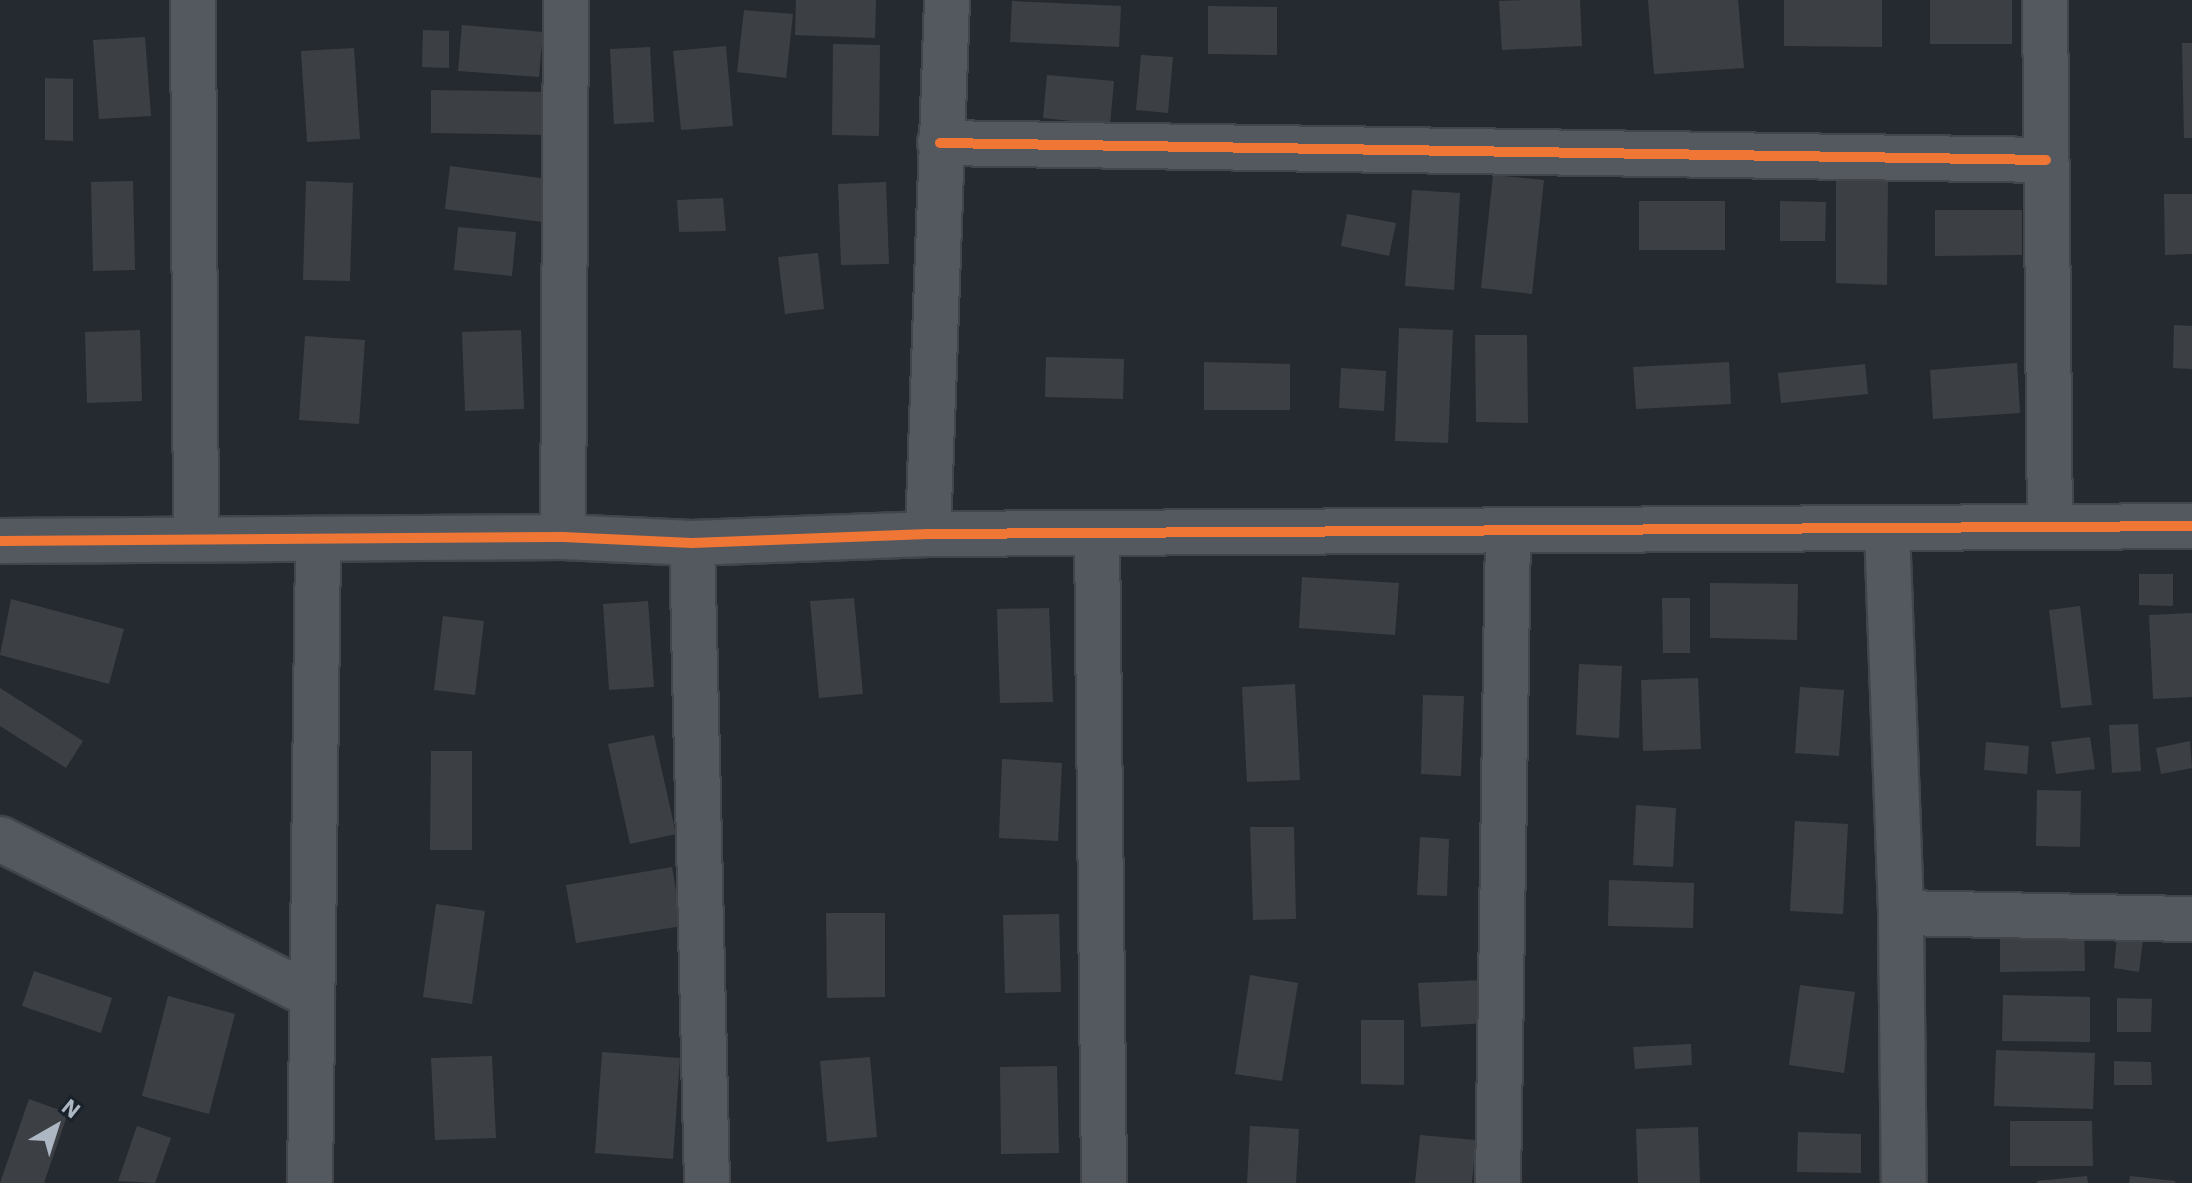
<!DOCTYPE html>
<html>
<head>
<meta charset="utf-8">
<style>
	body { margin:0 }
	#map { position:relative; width:2192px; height:1183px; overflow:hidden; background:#252a30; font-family:"IBM Plex Sans",sans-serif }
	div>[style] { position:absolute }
	.building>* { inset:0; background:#3c4045 }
	.roads { filter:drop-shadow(2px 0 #42464b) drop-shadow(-2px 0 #42464b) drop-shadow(0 2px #42464b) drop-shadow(0 -2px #42464b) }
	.minor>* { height:44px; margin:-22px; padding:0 22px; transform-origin:22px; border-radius:22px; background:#54585f }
	.cycleway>* { height:10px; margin:-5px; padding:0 5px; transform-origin:5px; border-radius:5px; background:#f07635 }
	span { translate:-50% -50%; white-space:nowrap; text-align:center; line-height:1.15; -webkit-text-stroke:8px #19212a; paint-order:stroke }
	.north { position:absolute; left:16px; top:1087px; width:80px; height:80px; -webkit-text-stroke:6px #19212a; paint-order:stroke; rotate:39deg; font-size:22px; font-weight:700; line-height:32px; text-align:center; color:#adb6c3 }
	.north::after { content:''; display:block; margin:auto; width:28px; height:36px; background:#adb6c3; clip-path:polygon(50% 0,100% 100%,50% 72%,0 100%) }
</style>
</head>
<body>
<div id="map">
	<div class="building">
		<div style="clip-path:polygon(796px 0,876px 0,875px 38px,795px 35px)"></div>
		<div style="clip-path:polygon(1524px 0,1580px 0,1582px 46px,1502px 50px,1499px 1px)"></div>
		<div style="clip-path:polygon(1648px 0,1738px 0,1744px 68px,1654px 74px)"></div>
		<div style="clip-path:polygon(1784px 0,1882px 0,1882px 47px,1784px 46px)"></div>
		<div style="clip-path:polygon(1930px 0,2012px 0,2012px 44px,1930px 44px)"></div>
		<div style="clip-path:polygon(1012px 1px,1121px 6px,1119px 47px,1010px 42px)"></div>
		<div style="clip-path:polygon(1208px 6px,1277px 7px,1277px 55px,1208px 54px)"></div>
		<div style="clip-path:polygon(744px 10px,793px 14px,786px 78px,737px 72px)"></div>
		<div style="clip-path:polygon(462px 25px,543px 32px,539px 77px,458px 71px)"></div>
		<div style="clip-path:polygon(423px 30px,449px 31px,449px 68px,422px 67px)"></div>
		<div style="clip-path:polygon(145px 37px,151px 116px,99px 119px,93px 40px)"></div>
		<div style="clip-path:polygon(2182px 43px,2192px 43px,2192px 138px,2184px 138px)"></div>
		<div style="clip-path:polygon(833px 44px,880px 45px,879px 136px,832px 135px)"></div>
		<div style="clip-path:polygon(726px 46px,733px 126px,681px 130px,673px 51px)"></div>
		<div style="clip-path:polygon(650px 47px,654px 122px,614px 124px,610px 49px)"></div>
		<div style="clip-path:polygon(354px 48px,360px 139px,307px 142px,301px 51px)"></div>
		<div style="clip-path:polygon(1141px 55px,1173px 57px,1168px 113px,1136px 110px)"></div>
		<div style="clip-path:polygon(1047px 75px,1114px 81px,1110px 125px,1043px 118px)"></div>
		<div style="clip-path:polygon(45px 78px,73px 79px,73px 141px,45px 140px)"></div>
		<div style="clip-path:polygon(431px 90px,550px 92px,549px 135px,431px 133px)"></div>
		<div style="clip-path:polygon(450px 166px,555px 180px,550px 223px,445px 209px)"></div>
		<div style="clip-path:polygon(1493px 175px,1544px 180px,1532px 294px,1481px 288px)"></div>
		<div style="clip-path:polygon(1836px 178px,1888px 178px,1887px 285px,1836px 283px)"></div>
		<div style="clip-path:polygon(133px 181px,135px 270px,93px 271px,91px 182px)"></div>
		<div style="clip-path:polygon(306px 181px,353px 183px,350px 281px,303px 280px)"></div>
		<div style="clip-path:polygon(886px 182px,889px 264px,841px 265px,838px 184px)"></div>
		<div style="clip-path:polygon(1412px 190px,1460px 193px,1454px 290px,1405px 286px)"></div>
		<div style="clip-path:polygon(2164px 194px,2192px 194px,2192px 254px,2165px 255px)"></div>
		<div style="clip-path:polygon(723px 198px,726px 231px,679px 232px,677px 200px)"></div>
		<div style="clip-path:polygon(1639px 201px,1725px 201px,1725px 250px,1639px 250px)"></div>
		<div style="clip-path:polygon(1780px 201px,1826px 202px,1825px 241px,1780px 241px)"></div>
		<div style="clip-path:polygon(1935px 210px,2022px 210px,2022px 255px,1935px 256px)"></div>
		<div style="clip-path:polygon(1347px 214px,1396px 223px,1389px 256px,1341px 246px)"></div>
		<div style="clip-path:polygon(458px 227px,516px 232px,512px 276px,454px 270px)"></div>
		<div style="clip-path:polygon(818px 253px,824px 309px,785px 314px,778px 257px)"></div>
		<div style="clip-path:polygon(2174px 325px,2192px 326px,2192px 369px,2173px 368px)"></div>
		<div style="clip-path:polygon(1399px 328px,1453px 330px,1448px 443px,1395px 441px)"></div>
		<div style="clip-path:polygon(140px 330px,142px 401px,87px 403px,85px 332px)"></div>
		<div style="clip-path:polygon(521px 330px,524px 409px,465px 411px,462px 332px)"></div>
		<div style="clip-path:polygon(1475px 335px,1527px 335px,1528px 423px,1476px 422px)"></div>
		<div style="clip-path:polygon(305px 336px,365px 340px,359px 424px,299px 420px)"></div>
		<div style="clip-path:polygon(1046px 357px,1124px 359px,1123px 399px,1045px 397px)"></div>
		<div style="clip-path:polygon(1204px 362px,1290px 364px,1290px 410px,1204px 410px)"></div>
		<div style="clip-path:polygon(1729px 362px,1731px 404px,1636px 409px,1633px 367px)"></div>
		<div style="clip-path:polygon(2017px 363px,2020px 413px,1933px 419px,1930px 370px)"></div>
		<div style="clip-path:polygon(1865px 364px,1868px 394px,1781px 403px,1778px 373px)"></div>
		<div style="clip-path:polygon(1341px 368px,1386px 371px,1384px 411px,1339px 408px)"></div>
		<div style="clip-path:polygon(2139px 574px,2173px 574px,2173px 606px,2139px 605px)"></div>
		<div style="clip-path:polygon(1302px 577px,1399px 583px,1395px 635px,1299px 628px)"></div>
		<div style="clip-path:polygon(1710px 583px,1798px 584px,1797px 640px,1710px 638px)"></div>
		<div style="clip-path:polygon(854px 598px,863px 694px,819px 698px,810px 601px)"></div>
		<div style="clip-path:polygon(1662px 598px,1690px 598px,1690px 653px,1663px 653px)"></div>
		<div style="clip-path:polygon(11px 599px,124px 629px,109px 684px,0 655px)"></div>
		<div style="clip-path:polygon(648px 601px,654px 687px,609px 690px,603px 604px)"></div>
		<div style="clip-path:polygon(2080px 606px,2092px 705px,2061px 708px,2049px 610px)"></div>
		<div style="clip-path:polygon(1049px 608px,1053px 702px,1000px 703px,997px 609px)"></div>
		<div style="clip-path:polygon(2192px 613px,2192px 697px,2153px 699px,2149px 615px)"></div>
		<div style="clip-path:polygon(443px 616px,484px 621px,475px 695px,434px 690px)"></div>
		<div style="clip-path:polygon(1579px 664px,1622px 666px,1619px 738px,1576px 735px)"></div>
		<div style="clip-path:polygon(1698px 678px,1701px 749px,1643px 751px,1641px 680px)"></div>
		<div style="clip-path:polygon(1295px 684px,1300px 780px,1247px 782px,1242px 687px)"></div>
		<div style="clip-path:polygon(1800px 687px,1844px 690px,1839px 756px,1795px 753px)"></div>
		<div style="clip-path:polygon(0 688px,83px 741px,66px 768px,0 726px)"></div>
		<div style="clip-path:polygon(1423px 695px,1464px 696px,1461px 776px,1421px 774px)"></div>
		<div style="clip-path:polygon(2138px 724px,2141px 771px,2112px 773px,2109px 725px)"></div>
		<div style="clip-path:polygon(654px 735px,676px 834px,630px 844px,608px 744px)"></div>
		<div style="clip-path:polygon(2090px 737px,2095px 769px,2056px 774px,2051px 742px)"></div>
		<div style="clip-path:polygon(2190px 741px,2192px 768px,2161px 774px,2156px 748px)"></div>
		<div style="clip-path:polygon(1986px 742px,2029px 746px,2027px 774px,1984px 770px)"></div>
		<div style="clip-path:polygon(431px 751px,472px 751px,472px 850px,430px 850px)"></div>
		<div style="clip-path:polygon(1002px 759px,1062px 763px,1058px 841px,999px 838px)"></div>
		<div style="clip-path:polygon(2037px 790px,2081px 791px,2080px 847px,2036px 846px)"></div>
		<div style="clip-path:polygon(1636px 805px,1676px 808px,1673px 867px,1633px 865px)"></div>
		<div style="clip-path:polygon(1795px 821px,1848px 824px,1843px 914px,1790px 911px)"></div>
		<div style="clip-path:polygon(1250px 827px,1294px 827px,1296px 919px,1253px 920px)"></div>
		<div style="clip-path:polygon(1420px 837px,1449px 839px,1447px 896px,1417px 895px)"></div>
		<div style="clip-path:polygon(672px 867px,682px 926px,576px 943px,566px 885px)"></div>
		<div style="clip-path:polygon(1609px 880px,1694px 883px,1693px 928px,1608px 926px)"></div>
		<div style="clip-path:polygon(436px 904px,485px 911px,472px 1004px,423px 997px)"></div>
		<div style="clip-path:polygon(826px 913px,885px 913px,885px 997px,827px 998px)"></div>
		<div style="clip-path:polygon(1059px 914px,1061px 992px,1005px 993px,1003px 915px)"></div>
		<div style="clip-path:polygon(2084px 925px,2085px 971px,2000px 972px,2000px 926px)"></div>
		<div style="clip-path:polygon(2117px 936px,2143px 940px,2139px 972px,2114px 968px)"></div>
		<div style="clip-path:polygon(34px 971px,112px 998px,101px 1033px,22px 1006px)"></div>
		<div style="clip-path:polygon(1250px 975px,1298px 983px,1282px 1081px,1235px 1074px)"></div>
		<div style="clip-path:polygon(1483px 980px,1486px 1023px,1421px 1027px,1418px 983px)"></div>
		<div style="clip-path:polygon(1800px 985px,1855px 992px,1844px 1073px,1789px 1065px)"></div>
		<div style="clip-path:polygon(2003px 995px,2090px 997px,2090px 1042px,2002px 1041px)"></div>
		<div style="clip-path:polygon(168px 996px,235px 1014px,209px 1114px,142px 1096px)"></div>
		<div style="clip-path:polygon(2117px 998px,2152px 999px,2151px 1032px,2117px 1032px)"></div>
		<div style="clip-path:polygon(1361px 1020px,1404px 1020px,1404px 1085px,1361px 1084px)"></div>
		<div style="clip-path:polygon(1691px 1044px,1692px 1065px,1635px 1069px,1633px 1047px)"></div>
		<div style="clip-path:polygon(1996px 1050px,2095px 1053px,2093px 1109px,1994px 1106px)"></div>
		<div style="clip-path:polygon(602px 1052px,680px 1058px,673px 1159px,595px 1153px)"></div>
		<div style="clip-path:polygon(492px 1056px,496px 1138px,435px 1140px,431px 1058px)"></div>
		<div style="clip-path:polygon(870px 1057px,877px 1137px,827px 1142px,820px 1061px)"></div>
		<div style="clip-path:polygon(2114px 1061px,2151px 1062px,2152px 1085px,2114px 1085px)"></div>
		<div style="clip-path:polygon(1057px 1066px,1059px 1153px,1001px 1154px,1000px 1067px)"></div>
		<div style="clip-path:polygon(29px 1099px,68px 1113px,44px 1183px,0 1183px)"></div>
		<div style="clip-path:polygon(2010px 1121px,2092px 1121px,2093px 1166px,2010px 1166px)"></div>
		<div style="clip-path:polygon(137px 1126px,171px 1138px,155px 1183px,118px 1181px)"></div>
		<div style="clip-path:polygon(1250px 1126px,1299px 1129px,1296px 1183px,1247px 1183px)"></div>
		<div style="clip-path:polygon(1698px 1127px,1700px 1183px,1638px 1183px,1636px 1129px)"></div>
		<div style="clip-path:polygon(1798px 1132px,1861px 1134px,1861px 1173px,1797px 1172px)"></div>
		<div style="clip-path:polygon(1420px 1135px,1476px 1140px,1472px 1183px,1415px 1183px)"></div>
		<div style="clip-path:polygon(2087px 1176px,2088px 1183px,2037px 1183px,2037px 1181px)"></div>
		<div style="clip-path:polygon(2130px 1176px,2175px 1181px,2175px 1183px,2129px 1183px)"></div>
	</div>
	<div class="roads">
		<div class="minor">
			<div style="left:193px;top:0;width:539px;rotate:89.68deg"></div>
			<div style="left:2045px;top:0;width:527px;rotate:89.46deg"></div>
			<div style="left:940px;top:143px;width:1106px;rotate:0.88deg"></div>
			<div style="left:1887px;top:529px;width:384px;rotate:87.9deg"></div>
			<div style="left:1901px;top:913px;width:270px;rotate:89.4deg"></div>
			<div style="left:928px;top:534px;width:534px;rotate:-87.96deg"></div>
			<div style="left:1097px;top:534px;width:649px;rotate:89.38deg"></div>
			<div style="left:563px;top:537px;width:537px;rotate:-89.68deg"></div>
			<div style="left:0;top:541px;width:563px;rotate:-0.41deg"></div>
			<div style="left:563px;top:537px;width:129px;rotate:2.7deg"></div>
			<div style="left:692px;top:543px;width:236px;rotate:-2.2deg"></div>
			<div style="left:928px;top:534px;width:1264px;rotate:-0.36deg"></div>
			<div style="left:692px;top:543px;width:640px;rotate:88.66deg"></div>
			<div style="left:0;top:839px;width:349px;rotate:26.7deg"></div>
			<div style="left:1901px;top:913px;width:291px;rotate:1.2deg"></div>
			<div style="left:310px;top:1183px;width:641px;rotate:-89.28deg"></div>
			<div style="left:1498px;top:1183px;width:652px;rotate:-89.12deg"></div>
		</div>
	</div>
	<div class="cycleway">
		<div style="left:940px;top:143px;width:1106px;rotate:0.88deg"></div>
		<div style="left:0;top:541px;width:563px;rotate:-0.41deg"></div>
		<div style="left:563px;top:537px;width:129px;rotate:2.7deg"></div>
		<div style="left:692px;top:543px;width:236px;rotate:-2.2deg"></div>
		<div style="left:928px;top:534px;width:1264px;rotate:-0.36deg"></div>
	</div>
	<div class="north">N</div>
</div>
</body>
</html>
